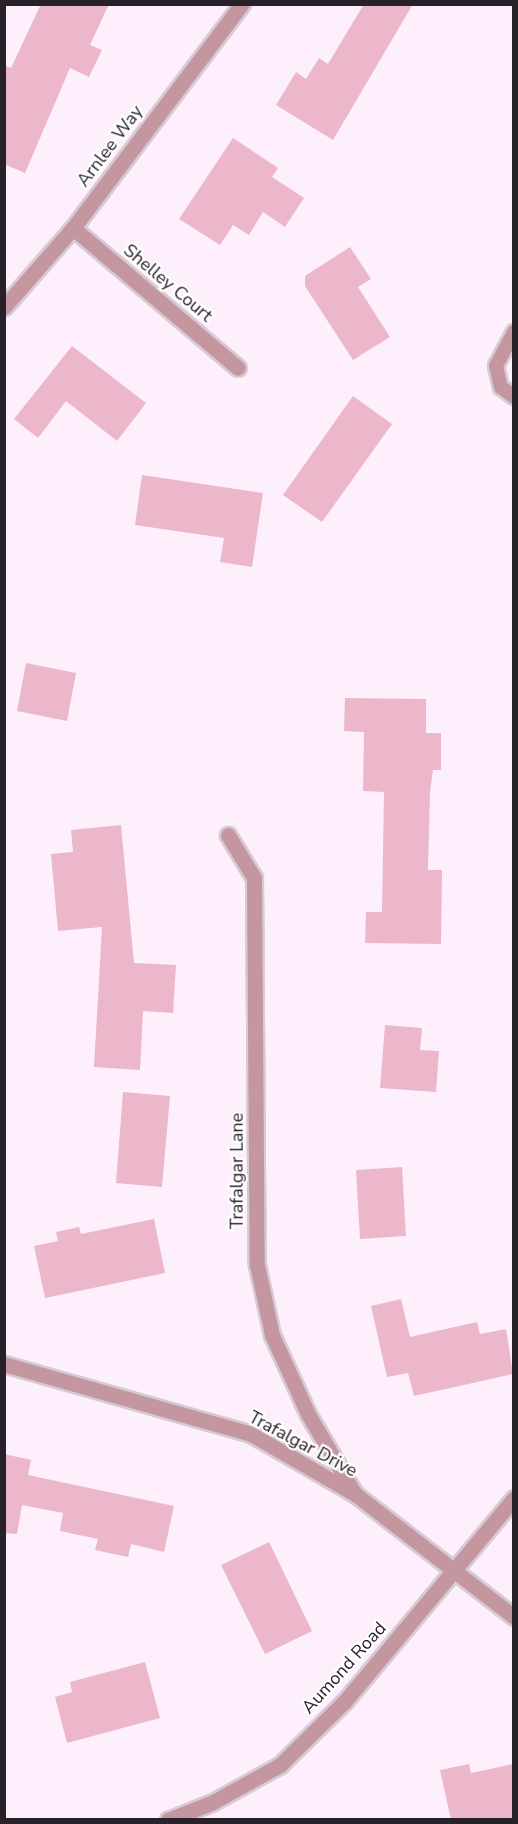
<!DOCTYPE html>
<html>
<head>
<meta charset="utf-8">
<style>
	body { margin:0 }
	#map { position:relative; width:518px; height:1824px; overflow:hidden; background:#fdeffb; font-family:"Nunito Sans",sans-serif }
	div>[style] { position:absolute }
	.building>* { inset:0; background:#ecb7ca }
	.roads { filter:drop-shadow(2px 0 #d7cad5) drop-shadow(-2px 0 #d7cad5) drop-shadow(0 2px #d7cad5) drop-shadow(0 -2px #d7cad5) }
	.service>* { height:14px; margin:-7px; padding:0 7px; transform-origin:7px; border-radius:7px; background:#c496a0 }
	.minor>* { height:15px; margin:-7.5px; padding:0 7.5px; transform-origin:7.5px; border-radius:7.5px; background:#c496a0 }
	.tertiary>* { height:15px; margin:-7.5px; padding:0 7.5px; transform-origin:7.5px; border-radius:7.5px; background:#c496a0 }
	span { translate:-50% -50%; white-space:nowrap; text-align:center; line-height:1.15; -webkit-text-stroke:4.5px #fff; paint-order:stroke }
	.street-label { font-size:18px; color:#292129 }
	.frame { position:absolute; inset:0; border:6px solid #292129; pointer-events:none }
</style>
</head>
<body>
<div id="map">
	<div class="building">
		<div style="clip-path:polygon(41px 4px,109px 4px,90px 45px,102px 50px,89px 77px,70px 68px,25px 173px,4px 164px,4px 65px,11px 68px)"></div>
		<div style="clip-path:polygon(364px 4px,413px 4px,333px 140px,276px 105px,296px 72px,306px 79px,319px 58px,328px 64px)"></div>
		<div style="clip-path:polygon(233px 138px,278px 168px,272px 177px,304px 198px,285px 227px,263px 212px,249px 235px,233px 225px,220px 245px,179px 219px)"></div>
		<div style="clip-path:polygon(350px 247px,371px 279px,358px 287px,390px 337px,353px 360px,305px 286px,305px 276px)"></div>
		<div style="clip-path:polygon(72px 346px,146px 403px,117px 441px,66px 401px,38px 438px,14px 419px)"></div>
		<div style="clip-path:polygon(353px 396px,392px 424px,322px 522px,283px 495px)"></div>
		<div style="clip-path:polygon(142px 475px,263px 493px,252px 567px,220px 562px,224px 538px,135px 525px)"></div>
		<div style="clip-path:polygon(26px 663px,76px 673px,67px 721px,17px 711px)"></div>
		<div style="clip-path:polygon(345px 698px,426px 699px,426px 733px,441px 733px,441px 770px,433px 770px,430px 792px,428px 870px,442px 870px,441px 944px,365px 943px,366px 912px,382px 912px,384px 792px,363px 791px,364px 732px,344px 731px)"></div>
		<div style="clip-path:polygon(121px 825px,134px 963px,176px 965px,173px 1013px,143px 1011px,140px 1070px,94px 1067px,102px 927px,58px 931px,51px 854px,73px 852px,71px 830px)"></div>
		<div style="clip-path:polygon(385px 1025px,422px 1028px,420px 1050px,439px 1051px,436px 1092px,380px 1088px)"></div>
		<div style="clip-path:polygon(123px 1092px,170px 1096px,162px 1187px,116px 1183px)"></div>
		<div style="clip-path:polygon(402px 1167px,406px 1236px,360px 1239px,356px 1170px)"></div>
		<div style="clip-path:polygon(154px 1219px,165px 1273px,45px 1298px,34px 1246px,58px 1241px,56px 1232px,79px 1227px,81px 1234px)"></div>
		<div style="clip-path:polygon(401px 1299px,410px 1337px,477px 1322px,480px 1334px,506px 1329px,513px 1374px,414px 1396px,408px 1373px,387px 1377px,371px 1306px)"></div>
		<div style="clip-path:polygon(4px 1454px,31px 1460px,28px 1475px,174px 1506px,164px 1552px,131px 1544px,128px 1557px,95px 1550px,98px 1539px,60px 1531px,63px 1513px,22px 1505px,17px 1534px,4px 1533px)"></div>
		<div style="clip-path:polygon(269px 1542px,312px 1631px,265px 1654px,221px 1565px)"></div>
		<div style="clip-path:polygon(145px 1662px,160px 1718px,67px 1743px,55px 1697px,72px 1692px,70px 1682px)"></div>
		<div style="clip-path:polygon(469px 1764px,471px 1773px,513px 1764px,513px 1820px,451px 1820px,440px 1770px)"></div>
	</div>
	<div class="roads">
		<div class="service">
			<div style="left:514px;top:332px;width:38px;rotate:118deg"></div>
			<div style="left:496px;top:366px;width:22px;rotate:77deg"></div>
			<div style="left:501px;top:387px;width:16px;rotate:38deg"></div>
		</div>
		<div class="minor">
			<div style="left:73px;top:228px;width:216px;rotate:40.3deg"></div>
			<div style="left:4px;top:307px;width:105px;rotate:-48.9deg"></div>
			<div style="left:73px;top:228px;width:281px;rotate:-53deg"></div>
			<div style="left:228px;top:835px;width:50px;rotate:58.8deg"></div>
			<div style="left:254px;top:878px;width:387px;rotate:89.6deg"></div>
			<div style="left:257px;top:1265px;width:72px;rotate:77.9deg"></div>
			<div style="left:272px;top:1335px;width:87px;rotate:65.5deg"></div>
			<div style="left:308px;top:1414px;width:93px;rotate:59.6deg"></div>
			<div style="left:4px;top:1364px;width:257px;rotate:15.8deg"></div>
			<div style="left:251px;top:1434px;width:120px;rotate:30deg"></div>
			<div style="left:355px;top:1494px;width:201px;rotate:37.7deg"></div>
		</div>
		<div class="tertiary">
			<div style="left:168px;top:1820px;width:48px;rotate:-21.8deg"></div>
			<div style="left:213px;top:1802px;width:77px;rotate:-28.9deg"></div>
			<div style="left:280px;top:1765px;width:91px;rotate:-44.6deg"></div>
			<div style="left:345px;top:1701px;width:264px;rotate:-50.2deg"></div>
		</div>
	</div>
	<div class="street-label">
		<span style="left:110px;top:146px;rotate:-53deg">Arnlee Way</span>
		<span style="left:168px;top:283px;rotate:40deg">Shelley Court</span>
		<span style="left:237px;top:1171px;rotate:-90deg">Trafalgar Lane</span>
		<span style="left:303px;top:1444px;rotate:28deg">Trafalgar Drive</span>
		<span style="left:344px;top:1668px;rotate:-48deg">Aumond Road</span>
	</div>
	<div class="frame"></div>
</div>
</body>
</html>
